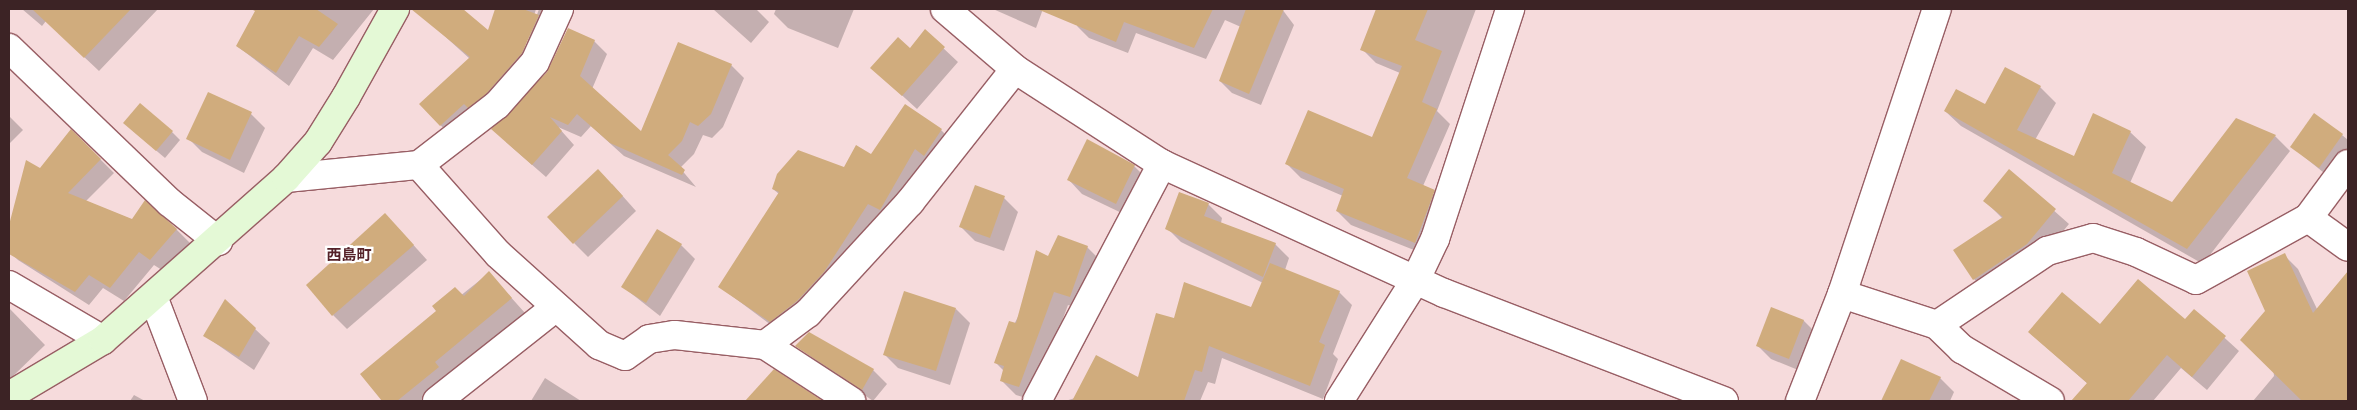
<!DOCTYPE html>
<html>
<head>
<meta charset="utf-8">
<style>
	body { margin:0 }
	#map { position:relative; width:2357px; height:410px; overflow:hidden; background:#f6dbdc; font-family:Quicksand,"Noto Sans JP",sans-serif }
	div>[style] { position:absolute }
	.shadow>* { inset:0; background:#0003 }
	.building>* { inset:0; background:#d0ac7d }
	.roads { filter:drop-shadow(1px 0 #985e64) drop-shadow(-1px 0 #985e64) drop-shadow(0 1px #985e64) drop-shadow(0 -1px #985e64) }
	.street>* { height:28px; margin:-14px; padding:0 14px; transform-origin:14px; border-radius:14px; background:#fff }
	.secondary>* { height:28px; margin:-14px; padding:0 14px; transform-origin:14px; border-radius:14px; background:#e4f9d6 }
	span { translate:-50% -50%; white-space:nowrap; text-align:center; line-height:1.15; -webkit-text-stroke:4.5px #fff; paint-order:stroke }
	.neighbourhood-label { font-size:15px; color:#552229; font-weight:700 }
	.frame { position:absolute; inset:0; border:10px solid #3c2325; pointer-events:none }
</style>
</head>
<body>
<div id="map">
	<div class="shadow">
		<div style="clip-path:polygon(22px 9px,158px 9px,99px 71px,46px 21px,42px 26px)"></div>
		<div style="clip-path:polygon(257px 9px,374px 9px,333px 60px,313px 48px,289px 86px,237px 46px)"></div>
		<div style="clip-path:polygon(436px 9px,461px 9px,489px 32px,497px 9px,536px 9px,521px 60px,539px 9px,556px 9px,535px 68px,455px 140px,421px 105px,470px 59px,427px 20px)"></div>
		<div style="clip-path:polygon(713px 9px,756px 9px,769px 22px,751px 43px)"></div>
		<div style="clip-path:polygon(776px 9px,854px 9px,838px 48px,788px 28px,774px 14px)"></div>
		<div style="clip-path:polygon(993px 9px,1043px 9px,1036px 28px)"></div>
		<div style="clip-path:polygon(1083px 9px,1282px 9px,1294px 25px,1261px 105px,1232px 93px,1220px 81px,1241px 27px,1225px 20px,1206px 59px,1136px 33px,1128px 53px,1089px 38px,1077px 26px)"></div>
		<div style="clip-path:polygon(1378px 9px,1476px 9px,1437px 111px,1450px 124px,1423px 186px,1448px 205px,1429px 256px,1351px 225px,1337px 211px,1343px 196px,1301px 178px,1287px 164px,1372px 139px,1400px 73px,1376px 63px,1362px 49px)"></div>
		<div style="clip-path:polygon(925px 31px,958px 62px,917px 109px,872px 68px,910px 49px)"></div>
		<div style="clip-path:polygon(594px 41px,607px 54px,592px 89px,642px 133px,731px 65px,744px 78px,723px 127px,712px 138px,703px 135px,694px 154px,680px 168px,696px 187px,624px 156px,591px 126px,581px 137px,558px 127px,574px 145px,546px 177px,506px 142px)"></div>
		<div style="clip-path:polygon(2040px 87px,2056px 103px,2035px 140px,2075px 157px,2130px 132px,2146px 147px,2130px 183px,2173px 203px,2275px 136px,2290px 151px,2203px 264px,1961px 126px,1945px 111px,1985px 106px)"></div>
		<div style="clip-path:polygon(209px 94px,251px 114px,265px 128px,244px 173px,202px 152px,188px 138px)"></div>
		<div style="clip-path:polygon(9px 116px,23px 130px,9px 144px)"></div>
		<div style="clip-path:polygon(941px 130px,957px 146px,787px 337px,720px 287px,779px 194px,773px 189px,844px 168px)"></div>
		<div style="clip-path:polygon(133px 131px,172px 132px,180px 140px,165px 158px)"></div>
		<div style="clip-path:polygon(2342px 135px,2348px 140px,2348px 160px,2334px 181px,2292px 147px)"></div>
		<div style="clip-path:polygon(100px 159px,114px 173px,86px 201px,133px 220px,176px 229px,190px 243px,165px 272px,154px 265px,124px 301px,103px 288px,89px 305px,18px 260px,9px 251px,9px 230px,27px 162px,40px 170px)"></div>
		<div style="clip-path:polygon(1134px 166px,1148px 180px,1130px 217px,1082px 194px,1068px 179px)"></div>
		<div style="clip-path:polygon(2009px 171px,2069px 224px,2041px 258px,1988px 293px,1974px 279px,2003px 219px,1985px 201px)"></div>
		<div style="clip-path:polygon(612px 184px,636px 211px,588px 257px,574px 243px)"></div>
		<div style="clip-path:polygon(1004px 198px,1018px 212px,1004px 251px,975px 241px,961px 227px)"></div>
		<div style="clip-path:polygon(1208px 204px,1222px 218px,1221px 223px,1275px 244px,1289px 258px,1285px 270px,1339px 292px,1352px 305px,1333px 354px,1338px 359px,1323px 399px,1222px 358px,1215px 384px,1208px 382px,1200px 401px,1065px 401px,1139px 379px,1174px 320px,1251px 309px,1263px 283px,1181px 242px,1167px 228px)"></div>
		<div style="clip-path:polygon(399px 229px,427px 260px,347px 329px,333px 315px)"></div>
		<div style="clip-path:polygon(681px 245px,695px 259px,660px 316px,623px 287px)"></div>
		<div style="clip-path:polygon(1087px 247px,1101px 261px,1084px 310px,1068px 305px,1033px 400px,1016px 395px,1002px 381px,1004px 371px,995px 362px,1048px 258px)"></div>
		<div style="clip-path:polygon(2284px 255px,2298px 269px,2317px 309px,2340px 283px,2348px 290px,2348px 401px,2253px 401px,2274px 376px,2267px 311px)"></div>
		<div style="clip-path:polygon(489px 273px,525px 313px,448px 376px,428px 401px,384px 401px,362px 374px)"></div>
		<div style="clip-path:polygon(225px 301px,270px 343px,254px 370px,205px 336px)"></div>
		<div style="clip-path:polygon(9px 308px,45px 345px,9px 380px)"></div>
		<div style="clip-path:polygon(956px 309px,970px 323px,950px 385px,898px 368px,884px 354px)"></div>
		<div style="clip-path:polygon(1772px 309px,1804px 321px,1818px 335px,1803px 372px,1771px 359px,1757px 345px)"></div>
		<div style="clip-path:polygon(2194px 310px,2239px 351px,2207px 390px,2181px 368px,2153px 401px,2088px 401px,2080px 393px,2088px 384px,2029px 332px,2185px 321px)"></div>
		<div style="clip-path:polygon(796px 346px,873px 370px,887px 384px,873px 401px)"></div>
		<div style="clip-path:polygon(1902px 361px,1940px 378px,1954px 392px,1950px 401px,1883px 401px)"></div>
		<div style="clip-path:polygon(774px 371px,820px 401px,746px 401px)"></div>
		<div style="clip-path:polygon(545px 378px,581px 401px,531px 401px)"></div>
		<div style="clip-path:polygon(134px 395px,145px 401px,130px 401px)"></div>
	</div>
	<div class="building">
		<div style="clip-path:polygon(32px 9px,131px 9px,84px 58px)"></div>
		<div style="clip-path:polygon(251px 9px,316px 9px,338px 24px,319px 47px,299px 36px,276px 73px,236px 46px,255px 11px)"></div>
		<div style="clip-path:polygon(411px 9px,463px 9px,488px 30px,495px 9px,523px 9px,539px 15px,522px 53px,486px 94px,468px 108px,464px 104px,440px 126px,419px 104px,470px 57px)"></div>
		<div style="clip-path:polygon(1037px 9px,1213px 9px,1194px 48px,1124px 22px,1116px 42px)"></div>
		<div style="clip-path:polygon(1246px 9px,1284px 9px,1249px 94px,1219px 81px)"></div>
		<div style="clip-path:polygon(1376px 9px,1428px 9px,1415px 40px,1442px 51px,1422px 102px,1437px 109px,1407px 178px,1435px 190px,1415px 243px,1336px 211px,1344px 189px,1285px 164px,1308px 110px,1372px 137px,1402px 66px,1360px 50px)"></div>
		<div style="clip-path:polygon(568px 28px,595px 40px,580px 76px,641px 131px,678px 42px,732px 64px,711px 114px,698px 126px,690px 122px,682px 141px,668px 155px,685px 170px,682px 175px,610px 143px,577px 114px,568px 125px,550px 117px,562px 131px,532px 165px,491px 129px,547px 72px)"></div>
		<div style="clip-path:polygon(925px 29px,945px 47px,902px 96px,870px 68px,898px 37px,910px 48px)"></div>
		<div style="clip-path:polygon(2005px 67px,2041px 86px,2017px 130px,2074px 156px,2093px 113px,2131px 131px,2112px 173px,2172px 202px,2236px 118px,2276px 135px,2187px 249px,1944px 111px,1956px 89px,1985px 104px)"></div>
		<div style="clip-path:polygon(208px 92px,252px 112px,230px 160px,186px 139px)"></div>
		<div style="clip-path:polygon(140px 103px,173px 131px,156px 151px,123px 123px)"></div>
		<div style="clip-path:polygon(905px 104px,942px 129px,924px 156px,915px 149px,880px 210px,868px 204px,824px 272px,797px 301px,770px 322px,718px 287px,779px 192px,772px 189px,777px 174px,798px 150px,844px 167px,856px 145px,871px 154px)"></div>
		<div style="clip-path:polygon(2314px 113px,2343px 134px,2319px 168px,2290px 147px)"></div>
		<div style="clip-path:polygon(71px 129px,101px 159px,68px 193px,132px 219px,145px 200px,177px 229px,150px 260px,139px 252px,110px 288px,89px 275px,75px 292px,9px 254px,9px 225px,26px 160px,40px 168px)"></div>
		<div style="clip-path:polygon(1087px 139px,1135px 165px,1116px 204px,1067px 180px)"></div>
		<div style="clip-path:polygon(598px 169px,623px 196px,573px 244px,547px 217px)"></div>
		<div style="clip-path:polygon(2009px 169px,2056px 209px,2027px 244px,1973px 280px,1953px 250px,2003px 217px,1983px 201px)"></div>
		<div style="clip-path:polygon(975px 185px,1005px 196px,990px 238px,959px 227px)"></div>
		<div style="clip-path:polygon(1179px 192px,1209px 203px,1204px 216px,1276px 243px,1263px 277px,1165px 229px)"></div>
		<div style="clip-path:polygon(385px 213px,414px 245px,332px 316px,306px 285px)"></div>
		<div style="clip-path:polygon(657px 229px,682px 244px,646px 303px,621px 287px)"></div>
		<div style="clip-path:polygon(1058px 235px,1088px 246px,1070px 297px,1054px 292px,1019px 387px,1000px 381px,1004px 366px,994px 363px,1009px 321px,1016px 323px,1036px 250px,1048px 256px)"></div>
		<div style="clip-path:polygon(2285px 253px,2313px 313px,2348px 271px,2348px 401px,2302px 401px,2240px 340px,2265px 311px,2247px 271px)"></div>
		<div style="clip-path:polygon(1270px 263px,1340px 291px,1319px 342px,1325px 345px,1310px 386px,1209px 346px,1202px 372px,1195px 370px,1184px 401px,1072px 401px,1096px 355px,1138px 377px,1156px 313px,1174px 318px,1184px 282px,1251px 307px)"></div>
		<div style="clip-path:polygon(489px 271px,512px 298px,435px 362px,439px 367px,397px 401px,382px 401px,360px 374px,436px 311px,432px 306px,455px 287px,464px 296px)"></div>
		<div style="clip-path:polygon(2138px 279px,2185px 319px,2194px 309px,2226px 336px,2192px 377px,2167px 355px,2128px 401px,2071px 401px,2087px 383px,2028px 332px,2062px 292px,2100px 324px)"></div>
		<div style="clip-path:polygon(904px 291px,956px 308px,936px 371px,883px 355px)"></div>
		<div style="clip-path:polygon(225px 299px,256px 328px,239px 357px,203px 336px)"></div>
		<div style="clip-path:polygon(1771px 307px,1804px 320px,1789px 359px,1756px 346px)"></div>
		<div style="clip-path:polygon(809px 332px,874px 369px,862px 390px,795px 346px)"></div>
		<div style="clip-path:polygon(1901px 359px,1941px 377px,1929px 401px,1881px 401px)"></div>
		<div style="clip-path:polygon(774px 369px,823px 401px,745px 401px)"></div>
	</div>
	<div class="roads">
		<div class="street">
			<div style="left:945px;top:9px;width:92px;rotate:40.6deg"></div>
			<div style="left:1015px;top:69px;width:175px;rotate:32.9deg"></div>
			<div style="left:1162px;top:164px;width:310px;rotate:24.6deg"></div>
			<div style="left:1444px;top:293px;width:300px;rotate:21.1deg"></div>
			<div style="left:9px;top:48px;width:222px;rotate:43.9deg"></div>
			<div style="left:169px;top:202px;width:63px;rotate:38.5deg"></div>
			<div style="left:419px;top:165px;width:119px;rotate:48.4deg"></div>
			<div style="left:498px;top:254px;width:136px;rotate:42deg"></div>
			<div style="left:599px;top:345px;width:28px;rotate:23deg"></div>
			<div style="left:625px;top:356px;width:29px;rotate:-35deg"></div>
			<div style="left:649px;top:339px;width:26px;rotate:-9deg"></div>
			<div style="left:675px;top:335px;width:91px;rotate:6.3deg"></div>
			<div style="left:765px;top:345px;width:54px;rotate:-36.7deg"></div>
			<div style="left:808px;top:313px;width:151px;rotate:-47.4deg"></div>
			<div style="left:910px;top:202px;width:169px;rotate:-51.7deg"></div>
			<div style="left:286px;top:178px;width:134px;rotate:-5.6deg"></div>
			<div style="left:419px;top:165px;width:98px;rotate:-37.6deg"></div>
			<div style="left:497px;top:105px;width:57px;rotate:-48.5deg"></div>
			<div style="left:535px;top:62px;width:58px;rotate:-65.6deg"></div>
			<div style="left:2308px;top:218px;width:67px;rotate:-53.5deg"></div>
			<div style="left:9px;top:285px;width:109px;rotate:30.3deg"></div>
			<div style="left:1842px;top:294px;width:100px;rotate:18.1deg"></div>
			<div style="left:1937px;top:325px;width:133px;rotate:-33.9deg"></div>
			<div style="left:2047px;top:251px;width:48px;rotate:-15.8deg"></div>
			<div style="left:2093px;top:238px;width:45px;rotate:18deg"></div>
			<div style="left:2136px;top:252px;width:66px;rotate:25deg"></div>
			<div style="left:2196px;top:280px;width:128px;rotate:-29deg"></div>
			<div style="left:2308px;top:218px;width:49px;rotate:35.9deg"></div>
			<div style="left:154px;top:299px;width:109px;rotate:69.1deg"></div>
			<div style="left:1937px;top:325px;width:35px;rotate:44deg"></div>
			<div style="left:1962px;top:349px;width:102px;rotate:30.6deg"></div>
			<div style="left:765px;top:345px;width:103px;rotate:33.1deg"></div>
			<div style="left:437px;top:401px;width:152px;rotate:-38.3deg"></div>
			<div style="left:1037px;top:401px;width:268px;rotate:-62.2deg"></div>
			<div style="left:1339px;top:401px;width:142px;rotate:-57.7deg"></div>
			<div style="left:1415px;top:281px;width:47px;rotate:-64.5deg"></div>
			<div style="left:1435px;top:239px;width:242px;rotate:-71.9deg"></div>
			<div style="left:1800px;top:401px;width:115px;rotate:-68.6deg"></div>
			<div style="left:1842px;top:294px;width:300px;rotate:-71.6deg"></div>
		</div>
		<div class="secondary">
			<div style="left:9px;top:396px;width:109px;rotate:-30.8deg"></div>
			<div style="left:103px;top:340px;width:244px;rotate:-41.5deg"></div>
			<div style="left:286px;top:178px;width:48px;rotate:-48.4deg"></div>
			<div style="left:318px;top:142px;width:53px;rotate:-58.1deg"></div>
			<div style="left:346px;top:97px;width:101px;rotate:-60.9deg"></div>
		</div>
	</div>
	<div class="neighbourhood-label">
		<span style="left:349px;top:255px">西島町</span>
	</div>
	<div class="frame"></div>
</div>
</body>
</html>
